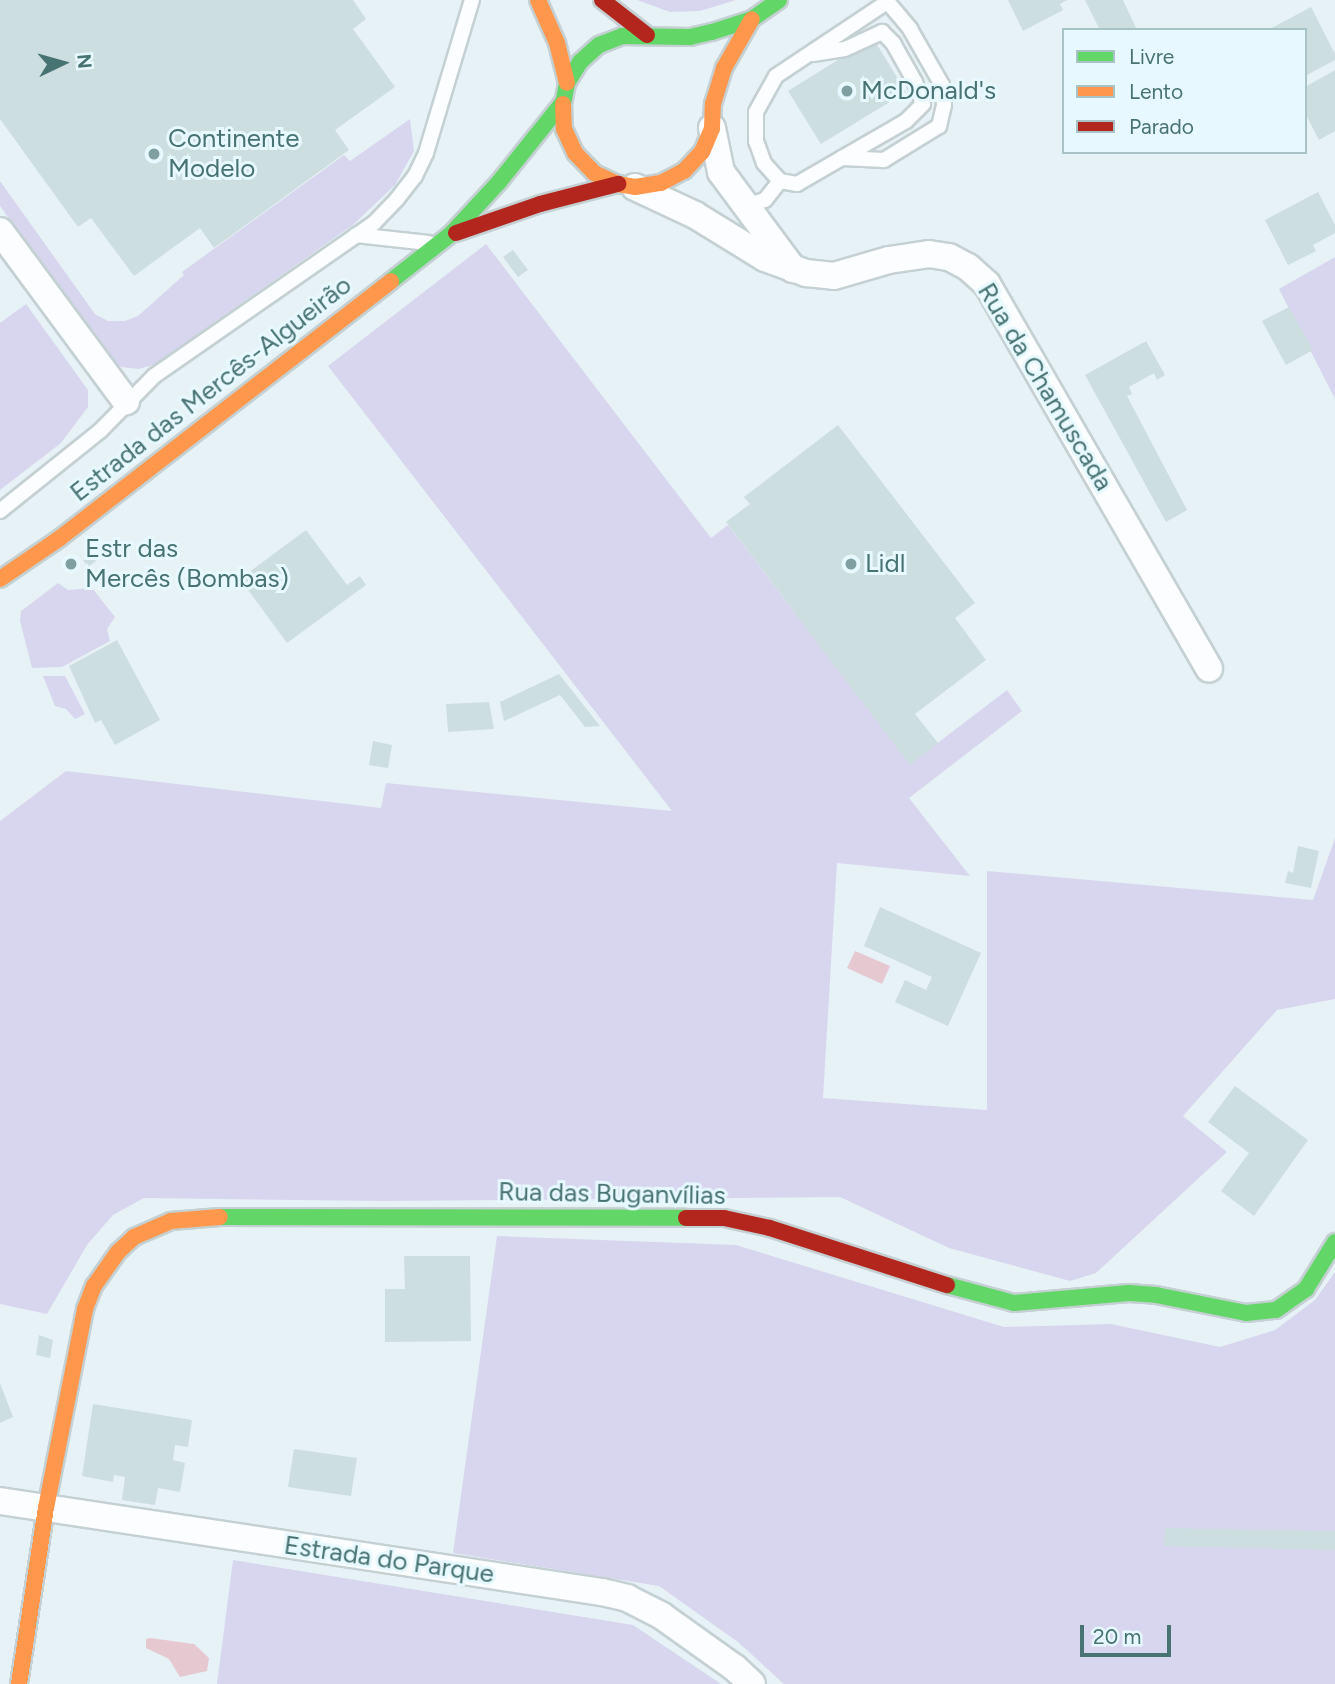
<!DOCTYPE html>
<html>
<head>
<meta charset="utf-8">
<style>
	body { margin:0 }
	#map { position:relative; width:1335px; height:1684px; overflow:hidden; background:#e7f2f6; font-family:Figtree,sans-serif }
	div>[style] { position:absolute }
	.green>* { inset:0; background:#d8d6ef }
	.water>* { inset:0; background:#e6c8d0 }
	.building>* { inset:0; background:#ccdee0 }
	.roads { filter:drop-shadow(2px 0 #c4d0d2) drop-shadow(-2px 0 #c4d0d2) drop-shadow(0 2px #c4d0d2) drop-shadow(0 -2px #c4d0d2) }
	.lane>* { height:14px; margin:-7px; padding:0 7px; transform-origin:7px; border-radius:7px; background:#fbfdfe }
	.street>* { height:26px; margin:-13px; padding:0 13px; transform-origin:13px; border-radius:13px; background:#fbfdfe }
	.fast>* { height:16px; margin:-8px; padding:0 8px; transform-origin:8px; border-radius:8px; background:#63d668 }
	.slow>* { height:16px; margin:-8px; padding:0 8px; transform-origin:8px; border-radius:8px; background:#ff974d }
	.jam>* { height:16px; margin:-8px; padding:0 8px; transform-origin:8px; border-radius:8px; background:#b3261e }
	.dots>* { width:19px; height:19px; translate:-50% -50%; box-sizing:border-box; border:4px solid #e7f9ff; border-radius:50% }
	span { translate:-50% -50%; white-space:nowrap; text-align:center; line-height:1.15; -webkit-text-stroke:6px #e7f9ff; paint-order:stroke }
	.poi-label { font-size:26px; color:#487373 }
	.left { translate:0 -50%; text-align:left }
	.street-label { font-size:26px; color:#487373 }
	.legend { position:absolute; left:1062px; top:28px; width:245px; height:126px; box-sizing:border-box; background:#e7f9ff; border:2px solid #a7c3c7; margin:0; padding:9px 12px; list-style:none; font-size:21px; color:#487373 }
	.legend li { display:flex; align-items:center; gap:14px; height:35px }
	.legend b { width:35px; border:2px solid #a7c3c7 }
	.north { position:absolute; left:28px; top:28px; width:70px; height:70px; -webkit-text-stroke:5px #e7f9ff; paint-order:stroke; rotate:85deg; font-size:19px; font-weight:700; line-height:28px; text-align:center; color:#487373 }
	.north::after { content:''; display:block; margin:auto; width:24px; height:32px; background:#487373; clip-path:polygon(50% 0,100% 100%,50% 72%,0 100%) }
	.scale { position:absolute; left:1080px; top:1625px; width:91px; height:32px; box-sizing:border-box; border:4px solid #487373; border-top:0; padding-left:9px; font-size:21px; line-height:24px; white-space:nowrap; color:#487373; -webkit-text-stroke:5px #e7f9ff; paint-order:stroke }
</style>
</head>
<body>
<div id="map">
	<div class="green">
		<div style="clip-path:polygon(637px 0,736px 0,700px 11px,670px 12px)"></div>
		<div style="clip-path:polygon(410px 119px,414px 151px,395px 185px,354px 224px,154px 365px,138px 369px,121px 367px,108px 358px,0 206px,0 181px,95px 314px,108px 321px,125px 321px,138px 316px,184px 275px,182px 272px,344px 155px,350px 161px)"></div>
		<div style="clip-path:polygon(486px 244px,711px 538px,728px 525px,910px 764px,1007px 690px,1022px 711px,909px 798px,970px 876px,837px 863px,823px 1098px,987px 1110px,987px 871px,1313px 900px,1335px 838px,1335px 999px,1277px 1010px,1183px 1116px,1227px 1152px,1096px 1273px,1070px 1281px,949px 1248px,840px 1197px,382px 1201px,144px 1198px,113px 1215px,87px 1245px,47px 1314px,0 1304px,0 821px,66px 771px,381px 808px,386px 783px,672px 811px,328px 366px)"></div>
		<div style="clip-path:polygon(1335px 257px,1335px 399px,1279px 289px)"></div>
		<div style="clip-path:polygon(26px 304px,88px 390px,88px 407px,61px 443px,0 490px,0 323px)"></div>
		<div style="clip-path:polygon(58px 583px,68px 590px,92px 588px,115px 617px,107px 629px,110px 641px,62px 667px,32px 668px,20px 621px,21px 611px)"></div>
		<div style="clip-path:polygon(43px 676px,65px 676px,85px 714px,75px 719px,66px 709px,55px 706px)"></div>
		<div style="clip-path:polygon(497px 1236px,736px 1245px,1004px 1327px,1111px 1324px,1220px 1347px,1275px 1330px,1315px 1300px,1335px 1272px,1335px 1684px,784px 1684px,738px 1642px,659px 1586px,453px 1553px)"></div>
		<div style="clip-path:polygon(233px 1560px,633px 1625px,721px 1684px,217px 1684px)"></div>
	</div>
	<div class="water">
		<div style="clip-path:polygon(855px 951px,890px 966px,882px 984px,847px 968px)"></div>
		<div style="clip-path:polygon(150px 1638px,194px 1644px,209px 1658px,207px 1671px,180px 1677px,169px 1659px,146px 1648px,146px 1639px)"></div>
	</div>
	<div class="building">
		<div style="clip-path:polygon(0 0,353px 0,366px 19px,353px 29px,395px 87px,335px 130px,349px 150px,214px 248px,200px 228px,134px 276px,91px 218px,78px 227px,0 119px)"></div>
		<div style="clip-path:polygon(1008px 0,1067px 0,1060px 4px,1063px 10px,1023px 31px)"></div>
		<div style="clip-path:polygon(1085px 0,1123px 0,1137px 30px,1100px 30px)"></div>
		<div style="clip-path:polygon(1311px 7px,1335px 54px,1335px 60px,1305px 76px,1305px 30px,1268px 30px)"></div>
		<div style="clip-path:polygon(873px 38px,906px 92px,821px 144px,788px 91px)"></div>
		<div style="clip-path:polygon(1335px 70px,1335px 131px,1319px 140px,1305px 113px,1305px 87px)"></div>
		<div style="clip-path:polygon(1318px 192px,1335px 225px,1335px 233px,1313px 245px,1316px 251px,1288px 265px,1265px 220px)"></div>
		<div style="clip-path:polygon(513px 250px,528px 270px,518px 277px,503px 257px)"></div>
		<div style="clip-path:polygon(1289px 307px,1313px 350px,1286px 365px,1262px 321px)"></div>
		<div style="clip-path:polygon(1146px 341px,1165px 375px,1157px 380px,1154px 373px,1129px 387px,1132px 394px,1127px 396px,1187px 510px,1166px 522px,1085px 375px)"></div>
		<div style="clip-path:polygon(838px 425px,975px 603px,955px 618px,986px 660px,915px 714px,938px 743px,910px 765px,726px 522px,750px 504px,744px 497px)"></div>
		<div style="clip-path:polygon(306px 530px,347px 585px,360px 576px,366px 585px,287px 643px,240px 579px)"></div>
		<div style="clip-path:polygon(92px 554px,97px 560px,88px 567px,83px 560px)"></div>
		<div style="clip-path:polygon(117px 640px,160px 720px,115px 745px,101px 720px,95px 723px,69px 666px)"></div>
		<div style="clip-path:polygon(559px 674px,600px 726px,585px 727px,560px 695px,504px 721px,500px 702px)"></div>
		<div style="clip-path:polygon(489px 702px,494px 729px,448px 732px,446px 704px)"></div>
		<div style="clip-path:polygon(373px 741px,392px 745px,388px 768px,369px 765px)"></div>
		<div style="clip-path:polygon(1298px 846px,1319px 851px,1311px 888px,1285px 883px,1288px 871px,1293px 873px)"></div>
		<div style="clip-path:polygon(880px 907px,981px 953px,948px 1026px,895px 1002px,905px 980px,926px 990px,932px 977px,864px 946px)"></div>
		<div style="clip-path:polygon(1235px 1086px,1308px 1140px,1254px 1216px,1221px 1191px,1249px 1153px,1208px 1122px)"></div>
		<div style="clip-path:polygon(404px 1256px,470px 1256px,471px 1341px,385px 1342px,385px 1289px,405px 1289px)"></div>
		<div style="clip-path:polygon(39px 1335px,53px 1340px,50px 1358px,36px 1355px)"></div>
		<div style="clip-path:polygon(0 1383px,13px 1417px,0 1423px)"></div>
		<div style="clip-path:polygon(93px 1404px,192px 1420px,188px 1447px,175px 1445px,173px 1460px,185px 1463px,180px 1492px,158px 1488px,155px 1505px,122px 1500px,125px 1477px,114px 1475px,113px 1482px,82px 1476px)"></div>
		<div style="clip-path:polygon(294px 1449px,357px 1458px,351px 1496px,288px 1487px)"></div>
		<div style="clip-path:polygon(1165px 1528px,1335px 1531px,1335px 1550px,1164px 1546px)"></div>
	</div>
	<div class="roads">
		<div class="lane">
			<div style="left:886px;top:0;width:38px;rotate:50deg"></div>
			<div style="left:910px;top:29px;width:64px;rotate:60.3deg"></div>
			<div style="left:942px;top:85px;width:20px;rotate:84deg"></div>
			<div style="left:944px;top:105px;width:22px;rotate:103deg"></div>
			<div style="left:939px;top:126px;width:65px;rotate:148.3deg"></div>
			<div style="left:884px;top:160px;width:42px;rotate:-177.3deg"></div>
			<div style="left:842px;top:158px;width:52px;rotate:150deg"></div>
			<div style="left:797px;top:184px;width:17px;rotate:-170deg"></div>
			<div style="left:780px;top:181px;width:24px;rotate:-132deg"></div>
			<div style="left:764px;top:163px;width:23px;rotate:-110deg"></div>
			<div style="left:756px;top:141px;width:29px;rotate:-90deg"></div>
			<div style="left:756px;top:112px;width:41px;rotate:-60.9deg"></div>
			<div style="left:776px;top:76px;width:133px;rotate:-33.7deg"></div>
			<div style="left:813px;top:54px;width:32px;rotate:-9deg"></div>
			<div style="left:845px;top:49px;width:41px;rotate:-24.7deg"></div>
			<div style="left:882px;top:32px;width:16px;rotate:45deg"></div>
			<div style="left:893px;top:43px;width:45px;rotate:60.6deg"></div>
			<div style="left:915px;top:82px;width:23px;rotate:70deg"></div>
			<div style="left:923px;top:104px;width:24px;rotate:135deg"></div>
			<div style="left:906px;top:121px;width:74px;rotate:150deg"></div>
			<div style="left:745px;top:206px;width:21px;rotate:-17deg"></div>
			<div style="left:765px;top:200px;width:24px;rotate:-52deg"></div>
			<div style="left:356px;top:235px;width:73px;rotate:6.3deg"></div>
			<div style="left:0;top:511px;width:128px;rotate:-38.7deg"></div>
			<div style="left:100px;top:431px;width:77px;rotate:-45.5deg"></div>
			<div style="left:154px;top:376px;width:268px;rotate:-34.8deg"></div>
			<div style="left:374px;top:223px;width:33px;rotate:-46deg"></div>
			<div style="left:397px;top:199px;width:29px;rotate:-52deg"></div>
			<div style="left:415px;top:176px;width:25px;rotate:-64deg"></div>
			<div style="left:426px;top:153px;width:160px;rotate:-73.3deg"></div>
		</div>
		<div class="street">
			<div style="left:712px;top:128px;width:45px;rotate:78.4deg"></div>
			<div style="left:721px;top:172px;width:121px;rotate:53.4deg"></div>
			<div style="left:635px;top:187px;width:66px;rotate:25deg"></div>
			<div style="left:695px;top:215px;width:82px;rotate:31.6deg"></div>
			<div style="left:765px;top:258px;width:44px;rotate:20.1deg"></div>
			<div style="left:806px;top:273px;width:28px;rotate:6deg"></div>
			<div style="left:834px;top:276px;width:57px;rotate:-16.2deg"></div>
			<div style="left:889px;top:260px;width:40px;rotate:-8.5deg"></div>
			<div style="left:929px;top:254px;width:20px;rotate:9deg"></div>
			<div style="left:949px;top:257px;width:21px;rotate:28deg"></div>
			<div style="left:968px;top:267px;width:25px;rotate:42deg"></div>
			<div style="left:987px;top:284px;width:444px;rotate:60deg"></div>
			<div style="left:0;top:231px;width:212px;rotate:53.5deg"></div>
			<div style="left:0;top:1501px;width:609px;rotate:8.6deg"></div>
			<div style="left:602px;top:1592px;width:26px;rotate:13deg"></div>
			<div style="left:627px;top:1598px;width:39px;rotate:27deg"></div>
			<div style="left:662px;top:1616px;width:90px;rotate:35.5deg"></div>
			<div style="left:735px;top:1668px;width:23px;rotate:43deg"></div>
		</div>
		<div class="fast">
			<div style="left:563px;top:104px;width:21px;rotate:-79deg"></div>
			<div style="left:567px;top:83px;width:25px;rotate:-58deg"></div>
			<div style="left:580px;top:62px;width:25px;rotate:-42deg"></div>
			<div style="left:599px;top:45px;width:25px;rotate:-21deg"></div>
			<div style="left:622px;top:36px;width:68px;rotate:0.8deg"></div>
			<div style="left:690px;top:37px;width:23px;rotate:-13deg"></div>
			<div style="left:712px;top:32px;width:42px;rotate:-18deg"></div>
			<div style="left:752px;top:19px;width:33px;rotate:-35deg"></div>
			<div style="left:391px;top:281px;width:76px;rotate:-38.1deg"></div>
			<div style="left:451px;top:234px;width:71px;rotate:-47.3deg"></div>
			<div style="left:499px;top:182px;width:102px;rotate:-51.3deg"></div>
			<div style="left:220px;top:1217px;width:466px;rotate:0.1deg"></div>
			<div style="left:947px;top:1285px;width:69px;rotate:15deg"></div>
			<div style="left:1014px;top:1303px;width:115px;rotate:-5deg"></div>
			<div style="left:1129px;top:1293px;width:27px;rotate:4deg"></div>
			<div style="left:1156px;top:1295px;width:92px;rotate:11.3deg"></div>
			<div style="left:1246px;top:1313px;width:30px;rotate:-6deg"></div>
			<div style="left:1276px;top:1310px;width:37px;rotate:-35deg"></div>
			<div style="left:1306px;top:1289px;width:55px;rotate:-58.3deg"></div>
		</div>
		<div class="slow">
			<div style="left:538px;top:0;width:47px;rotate:66.2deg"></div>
			<div style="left:557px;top:43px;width:41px;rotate:76deg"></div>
			<div style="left:563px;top:104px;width:25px;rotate:88deg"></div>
			<div style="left:564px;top:129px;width:26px;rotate:65deg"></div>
			<div style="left:575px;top:153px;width:28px;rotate:46deg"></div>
			<div style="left:594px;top:173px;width:26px;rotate:25deg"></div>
			<div style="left:618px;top:184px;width:17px;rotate:10deg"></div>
			<div style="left:635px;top:187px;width:26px;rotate:-9deg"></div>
			<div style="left:661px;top:183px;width:26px;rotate:-28deg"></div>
			<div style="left:684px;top:171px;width:26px;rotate:-47deg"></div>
			<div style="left:702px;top:152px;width:26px;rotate:-67deg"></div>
			<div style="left:712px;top:128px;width:24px;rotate:-88deg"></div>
			<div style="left:713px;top:104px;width:38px;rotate:-73deg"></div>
			<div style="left:724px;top:68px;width:56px;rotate:-60.3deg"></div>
			<div style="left:0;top:579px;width:73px;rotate:-34.3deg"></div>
			<div style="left:60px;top:538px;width:419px;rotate:-37.8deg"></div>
			<div style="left:19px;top:1684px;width:178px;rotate:-81.3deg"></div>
			<div style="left:46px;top:1508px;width:203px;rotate:-78.9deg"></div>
			<div style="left:85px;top:1309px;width:25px;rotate:-69deg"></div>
			<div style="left:94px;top:1286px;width:42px;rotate:-54.8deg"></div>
			<div style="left:118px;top:1252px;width:22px;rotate:-43deg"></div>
			<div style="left:134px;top:1237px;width:40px;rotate:-23.4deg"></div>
			<div style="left:171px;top:1221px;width:49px;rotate:-4.7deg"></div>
		</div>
		<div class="jam">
			<div style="left:602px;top:0;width:57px;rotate:37.9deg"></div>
			<div style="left:456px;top:233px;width:89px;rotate:-19deg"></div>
			<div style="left:540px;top:204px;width:81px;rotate:-14.4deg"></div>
			<div style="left:686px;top:1218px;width:38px"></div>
			<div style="left:724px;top:1218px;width:47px;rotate:12.3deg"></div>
			<div style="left:770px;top:1228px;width:186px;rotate:17.9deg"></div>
		</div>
	</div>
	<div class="dots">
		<div style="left:847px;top:91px;background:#809fa1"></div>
		<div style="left:154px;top:154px;background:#809fa1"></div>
		<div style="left:71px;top:564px;background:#809fa1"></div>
		<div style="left:851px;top:564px;background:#809fa1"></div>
	</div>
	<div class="poi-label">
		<span class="left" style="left:861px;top:91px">McDonald's</span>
		<span class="left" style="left:168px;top:154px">Continente<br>Modelo</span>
		<span class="left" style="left:85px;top:564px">Estr das<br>Mercês (Bombas)</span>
		<span class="left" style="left:865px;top:564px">Lidl</span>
	</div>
	<div class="street-label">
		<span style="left:1045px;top:387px;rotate:59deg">Rua da Chamuscada</span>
		<span style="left:211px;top:389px;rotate:-38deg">Estrada das Mercês-Algueirão</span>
		<span style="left:612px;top:1194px;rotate:1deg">Rua das Buganvílias</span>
		<span style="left:389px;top:1560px;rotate:8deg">Estrada do Parque</span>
	</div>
	<ul class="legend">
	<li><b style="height:9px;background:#63d668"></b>Livre</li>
	<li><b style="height:9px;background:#ff974d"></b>Lento</li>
	<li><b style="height:9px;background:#b3261e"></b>Parado</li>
	</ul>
	<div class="north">N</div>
	<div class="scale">20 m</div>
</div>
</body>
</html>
